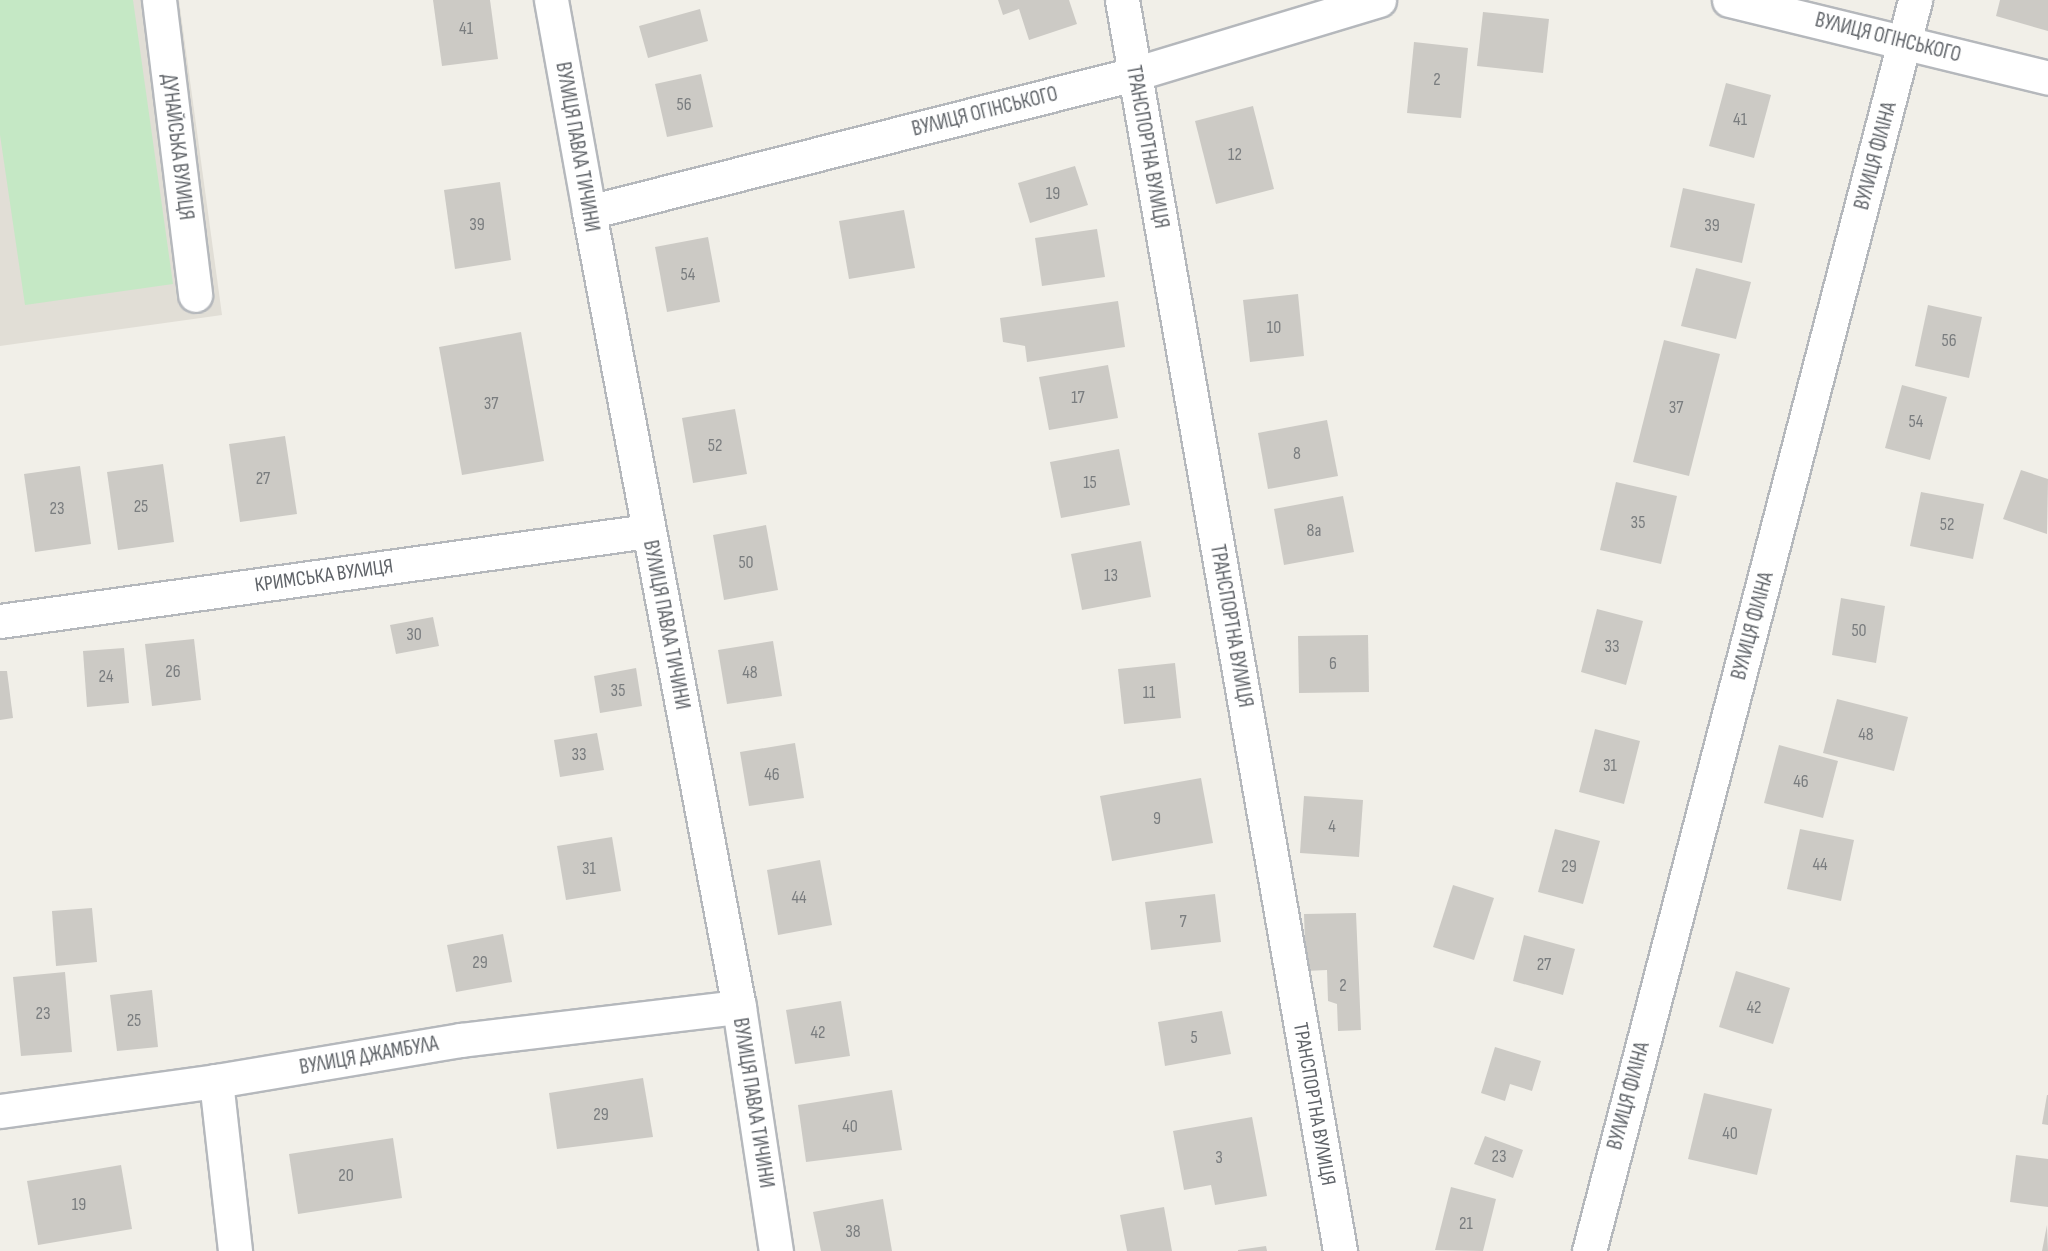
<!DOCTYPE html>
<html>
<head>
<meta charset="utf-8">
<style>
	body { margin:0 }
	#map { position:relative; width:2048px; height:1251px; overflow:hidden; background:#f1efe8; font-family:"Sofia Sans Condensed",sans-serif }
	div>[style] { position:absolute }
	.education>* { inset:0; background:#e1ded6 }
	.green>* { inset:0; background:#c5e8c5 }
	.building>* { inset:0; background:#cccac5 }
	.roads { filter:drop-shadow(2px 0 #b5b8bc) drop-shadow(-2px 0 #b5b8bc) drop-shadow(0 2px #b5b8bc) drop-shadow(0 -2px #b5b8bc) }
	.minor>* { height:33px; margin:-16.5px; padding:0 16.5px; transform-origin:16.5px; border-radius:16.5px; background:#fff }
	span { translate:-50% -50%; white-space:nowrap; text-align:center; line-height:1.15; -webkit-text-stroke:6px #fff; paint-order:stroke }
	.number-label { font-size:18px; color:#7a7d7f }
	.number-label span { -webkit-text-stroke-width:0 }
	.street-label { font-size:21px; color:#5f6368 }
</style>
</head>
<body>
<div id="map">
	<div class="education">
		<div style="clip-path:polygon(0 0,179px 0,222px 315px,0 346px)"></div>
	</div>
	<div class="green">
		<div style="clip-path:polygon(0 0,133px 0,173px 284px,25px 305px,0 135px)"></div>
	</div>
	<div class="building">
		<div style="clip-path:polygon(433px 0,490px 0,498px 59px,442px 66px)"></div>
		<div style="clip-path:polygon(998px 0,1069px 0,1077px 24px,1029px 40px,1019px 9px,1003px 15px)"></div>
		<div style="clip-path:polygon(2000px 0,2048px 0,2048px 31px,1996px 16px)"></div>
		<div style="clip-path:polygon(700px 9px,708px 41px,648px 58px,639px 26px)"></div>
		<div style="clip-path:polygon(1483px 12px,1549px 19px,1543px 73px,1477px 66px)"></div>
		<div style="clip-path:polygon(1414px 42px,1468px 48px,1461px 118px,1407px 113px)"></div>
		<div style="clip-path:polygon(701px 74px,713px 127px,667px 137px,655px 84px)"></div>
		<div style="clip-path:polygon(1726px 83px,1771px 95px,1754px 158px,1709px 146px)"></div>
		<div style="clip-path:polygon(1253px 106px,1274px 189px,1216px 204px,1195px 121px)"></div>
		<div style="clip-path:polygon(1075px 166px,1088px 205px,1030px 223px,1018px 183px)"></div>
		<div style="clip-path:polygon(500px 182px,511px 260px,455px 269px,444px 190px)"></div>
		<div style="clip-path:polygon(1683px 188px,1755px 204px,1742px 263px,1670px 247px)"></div>
		<div style="clip-path:polygon(904px 210px,915px 268px,849px 279px,839px 221px)"></div>
		<div style="clip-path:polygon(1097px 229px,1105px 277px,1042px 286px,1035px 238px)"></div>
		<div style="clip-path:polygon(708px 237px,720px 302px,667px 312px,655px 247px)"></div>
		<div style="clip-path:polygon(1696px 268px,1751px 282px,1736px 339px,1681px 326px)"></div>
		<div style="clip-path:polygon(1298px 294px,1304px 356px,1250px 362px,1243px 300px)"></div>
		<div style="clip-path:polygon(1118px 301px,1125px 347px,1027px 362px,1025px 346px,1003px 342px,1000px 318px)"></div>
		<div style="clip-path:polygon(1928px 305px,1982px 317px,1969px 378px,1915px 366px)"></div>
		<div style="clip-path:polygon(521px 332px,544px 461px,462px 475px,439px 347px)"></div>
		<div style="clip-path:polygon(1664px 340px,1720px 354px,1689px 476px,1633px 462px)"></div>
		<div style="clip-path:polygon(1108px 365px,1118px 418px,1049px 430px,1039px 377px)"></div>
		<div style="clip-path:polygon(1902px 385px,1947px 397px,1930px 460px,1885px 448px)"></div>
		<div style="clip-path:polygon(735px 409px,747px 474px,693px 483px,682px 418px)"></div>
		<div style="clip-path:polygon(1327px 420px,1338px 476px,1268px 489px,1258px 433px)"></div>
		<div style="clip-path:polygon(285px 436px,297px 514px,240px 522px,229px 444px)"></div>
		<div style="clip-path:polygon(1119px 449px,1130px 505px,1061px 518px,1050px 462px)"></div>
		<div style="clip-path:polygon(163px 464px,174px 542px,118px 550px,107px 472px)"></div>
		<div style="clip-path:polygon(80px 466px,91px 544px,35px 552px,24px 474px)"></div>
		<div style="clip-path:polygon(2021px 470px,2048px 479px,2047px 534px,2003px 519px)"></div>
		<div style="clip-path:polygon(1616px 482px,1677px 496px,1661px 564px,1600px 550px)"></div>
		<div style="clip-path:polygon(1921px 492px,1984px 504px,1973px 559px,1910px 546px)"></div>
		<div style="clip-path:polygon(1343px 496px,1354px 552px,1284px 565px,1274px 509px)"></div>
		<div style="clip-path:polygon(766px 525px,778px 590px,724px 600px,713px 535px)"></div>
		<div style="clip-path:polygon(1141px 541px,1151px 597px,1082px 610px,1071px 554px)"></div>
		<div style="clip-path:polygon(1841px 598px,1885px 606px,1876px 663px,1832px 655px)"></div>
		<div style="clip-path:polygon(1597px 609px,1643px 621px,1626px 685px,1581px 672px)"></div>
		<div style="clip-path:polygon(433px 617px,439px 646px,396px 654px,390px 625px)"></div>
		<div style="clip-path:polygon(1368px 635px,1369px 692px,1299px 693px,1298px 636px)"></div>
		<div style="clip-path:polygon(194px 639px,201px 700px,152px 706px,145px 644px)"></div>
		<div style="clip-path:polygon(773px 641px,782px 696px,727px 704px,718px 650px)"></div>
		<div style="clip-path:polygon(124px 648px,129px 703px,87px 707px,83px 651px)"></div>
		<div style="clip-path:polygon(1175px 663px,1181px 718px,1124px 724px,1118px 669px)"></div>
		<div style="clip-path:polygon(636px 668px,642px 706px,600px 713px,594px 676px)"></div>
		<div style="clip-path:polygon(0 671px,7px 671px,13px 718px,0 720px)"></div>
		<div style="clip-path:polygon(1837px 699px,1908px 717px,1894px 771px,1823px 753px)"></div>
		<div style="clip-path:polygon(1595px 729px,1640px 741px,1624px 804px,1579px 792px)"></div>
		<div style="clip-path:polygon(597px 733px,604px 770px,560px 777px,554px 740px)"></div>
		<div style="clip-path:polygon(795px 743px,804px 798px,749px 806px,740px 752px)"></div>
		<div style="clip-path:polygon(1779px 745px,1838px 761px,1823px 818px,1764px 803px)"></div>
		<div style="clip-path:polygon(1201px 778px,1213px 843px,1112px 861px,1100px 796px)"></div>
		<div style="clip-path:polygon(1304px 796px,1363px 800px,1359px 857px,1300px 853px)"></div>
		<div style="clip-path:polygon(1555px 829px,1600px 841px,1583px 904px,1538px 892px)"></div>
		<div style="clip-path:polygon(1800px 829px,1854px 840px,1841px 901px,1787px 889px)"></div>
		<div style="clip-path:polygon(612px 837px,621px 891px,566px 900px,557px 846px)"></div>
		<div style="clip-path:polygon(820px 860px,832px 925px,778px 935px,767px 870px)"></div>
		<div style="clip-path:polygon(1453px 885px,1494px 898px,1474px 960px,1433px 947px)"></div>
		<div style="clip-path:polygon(1215px 894px,1221px 942px,1151px 950px,1145px 902px)"></div>
		<div style="clip-path:polygon(92px 908px,97px 962px,56px 966px,52px 911px)"></div>
		<div style="clip-path:polygon(1356px 913px,1361px 1030px,1338px 1031px,1337px 1004px,1328px 1001px,1327px 970px,1306px 971px,1304px 914px)"></div>
		<div style="clip-path:polygon(503px 934px,512px 982px,456px 992px,447px 945px)"></div>
		<div style="clip-path:polygon(1524px 935px,1575px 949px,1563px 995px,1513px 981px)"></div>
		<div style="clip-path:polygon(1736px 971px,1790px 988px,1773px 1044px,1719px 1027px)"></div>
		<div style="clip-path:polygon(65px 972px,72px 1052px,21px 1056px,13px 977px)"></div>
		<div style="clip-path:polygon(152px 990px,158px 1047px,117px 1051px,110px 995px)"></div>
		<div style="clip-path:polygon(841px 1001px,850px 1056px,795px 1064px,786px 1010px)"></div>
		<div style="clip-path:polygon(1222px 1011px,1231px 1054px,1165px 1066px,1158px 1022px)"></div>
		<div style="clip-path:polygon(1495px 1047px,1541px 1061px,1532px 1091px,1510px 1084px,1505px 1101px,1481px 1093px)"></div>
		<div style="clip-path:polygon(643px 1078px,653px 1137px,557px 1149px,549px 1093px)"></div>
		<div style="clip-path:polygon(892px 1090px,902px 1150px,806px 1162px,798px 1105px)"></div>
		<div style="clip-path:polygon(1704px 1093px,1772px 1109px,1757px 1175px,1688px 1159px)"></div>
		<div style="clip-path:polygon(2047px 1095px,2048px 1095px,2048px 1125px,2042px 1124px)"></div>
		<div style="clip-path:polygon(1252px 1117px,1267px 1196px,1215px 1205px,1211px 1185px,1184px 1190px,1173px 1131px)"></div>
		<div style="clip-path:polygon(1485px 1136px,1523px 1150px,1513px 1178px,1474px 1164px)"></div>
		<div style="clip-path:polygon(393px 1138px,402px 1198px,298px 1214px,289px 1154px)"></div>
		<div style="clip-path:polygon(2016px 1155px,2048px 1159px,2048px 1207px,2010px 1202px)"></div>
		<div style="clip-path:polygon(121px 1165px,132px 1229px,38px 1245px,27px 1181px)"></div>
		<div style="clip-path:polygon(1451px 1187px,1496px 1199px,1483px 1251px,1435px 1250px)"></div>
		<div style="clip-path:polygon(883px 1199px,892px 1251px,821px 1251px,813px 1212px)"></div>
		<div style="clip-path:polygon(1164px 1207px,1172px 1251px,1127px 1251px,1120px 1215px)"></div>
		<div style="clip-path:polygon(2047px 1225px,2048px 1251px,2042px 1251px)"></div>
		<div style="clip-path:polygon(1266px 1246px,1267px 1251px,1238px 1251px,1238px 1250px)"></div>
	</div>
	<div class="roads">
		<div class="minor">
			<div style="left:159px;top:0;width:297px;rotate:83deg"></div>
			<div style="left:551px;top:0;width:215px;rotate:79.8deg"></div>
			<div style="left:589px;top:212px;width:809px;rotate:79.32deg"></div>
			<div style="left:739px;top:1007px;width:247px;rotate:81.4deg"></div>
			<div style="left:1122px;top:0;width:1270px;rotate:80.11deg"></div>
			<div style="left:1729px;top:0;width:328px;rotate:13.7deg"></div>
			<div style="left:589px;top:212px;width:562px;rotate:-14.21deg"></div>
			<div style="left:1134px;top:74px;width:256px;rotate:-16.8deg"></div>
			<div style="left:0;top:621px;width:654px;rotate:-7.91deg"></div>
			<div style="left:216px;top:1081px;width:171px;rotate:83.6deg"></div>
			<div style="left:0;top:1111px;width:218px;rotate:-7.9deg"></div>
			<div style="left:216px;top:1081px;width:248px;rotate:-9.5deg"></div>
			<div style="left:461px;top:1040px;width:280px;rotate:-6.8deg"></div>
			<div style="left:1589px;top:1251px;width:1293px;rotate:-75.39deg"></div>
		</div>
	</div>
	<div class="number-label">
		<span style="left:466px;top:29px">41</span>
		<span style="left:1437px;top:80px">2</span>
		<span style="left:684px;top:105px">56</span>
		<span style="left:1740px;top:120px">41</span>
		<span style="left:1235px;top:155px">12</span>
		<span style="left:1053px;top:194px">19</span>
		<span style="left:477px;top:225px">39</span>
		<span style="left:1712px;top:226px">39</span>
		<span style="left:688px;top:275px">54</span>
		<span style="left:1274px;top:328px">10</span>
		<span style="left:1949px;top:341px">56</span>
		<span style="left:1078px;top:398px">17</span>
		<span style="left:491px;top:404px">37</span>
		<span style="left:1676px;top:408px">37</span>
		<span style="left:1916px;top:422px">54</span>
		<span style="left:715px;top:446px">52</span>
		<span style="left:1297px;top:454px">8</span>
		<span style="left:263px;top:479px">27</span>
		<span style="left:1090px;top:483px">15</span>
		<span style="left:141px;top:507px">25</span>
		<span style="left:57px;top:509px">23</span>
		<span style="left:1638px;top:523px">35</span>
		<span style="left:1947px;top:525px">52</span>
		<span style="left:1314px;top:531px">8а</span>
		<span style="left:746px;top:563px">50</span>
		<span style="left:1111px;top:576px">13</span>
		<span style="left:1859px;top:631px">50</span>
		<span style="left:414px;top:635px">30</span>
		<span style="left:1612px;top:647px">33</span>
		<span style="left:1333px;top:664px">6</span>
		<span style="left:173px;top:672px">26</span>
		<span style="left:750px;top:673px">48</span>
		<span style="left:106px;top:677px">24</span>
		<span style="left:618px;top:691px">35</span>
		<span style="left:1149px;top:693px">11</span>
		<span style="left:1866px;top:735px">48</span>
		<span style="left:579px;top:755px">33</span>
		<span style="left:1610px;top:766px">31</span>
		<span style="left:772px;top:775px">46</span>
		<span style="left:1801px;top:782px">46</span>
		<span style="left:1157px;top:819px">9</span>
		<span style="left:1332px;top:827px">4</span>
		<span style="left:1820px;top:865px">44</span>
		<span style="left:1569px;top:867px">29</span>
		<span style="left:589px;top:869px">31</span>
		<span style="left:799px;top:898px">44</span>
		<span style="left:1183px;top:922px">7</span>
		<span style="left:480px;top:963px">29</span>
		<span style="left:1544px;top:965px">27</span>
		<span style="left:1343px;top:986px">2</span>
		<span style="left:1754px;top:1008px">42</span>
		<span style="left:43px;top:1014px">23</span>
		<span style="left:134px;top:1021px">25</span>
		<span style="left:818px;top:1033px">42</span>
		<span style="left:1194px;top:1038px">5</span>
		<span style="left:601px;top:1115px">29</span>
		<span style="left:850px;top:1127px">40</span>
		<span style="left:1730px;top:1134px">40</span>
		<span style="left:1499px;top:1157px">23</span>
		<span style="left:1219px;top:1158px">3</span>
		<span style="left:346px;top:1176px">20</span>
		<span style="left:79px;top:1205px">19</span>
		<span style="left:1466px;top:1224px">21</span>
		<span style="left:853px;top:1232px">38</span>
	</div>
	<div class="street-label">
		<span style="left:1888px;top:38px;rotate:14deg">ВУЛИЦЯ ОГІНСЬКОГО</span>
		<span style="left:985px;top:112px;rotate:-14deg">ВУЛИЦЯ ОГІНСЬКОГО</span>
		<span style="left:177px;top:147px;rotate:83deg">ДУНАЙСЬКА ВУЛИЦЯ</span>
		<span style="left:577px;top:147px;rotate:80deg">ВУЛИЦЯ ПАВЛА ТИЧИНИ</span>
		<span style="left:1147px;top:147px;rotate:80deg">ТРАНСПОРТНА ВУЛИЦЯ</span>
		<span style="left:1876px;top:156px;rotate:-75deg">ВУЛИЦЯ ФІЛІНА</span>
		<span style="left:324px;top:576px;rotate:-8deg">КРИМСЬКА ВУЛИЦЯ</span>
		<span style="left:666px;top:625px;rotate:79deg">ВУЛИЦЯ ПАВЛА ТИЧИНИ</span>
		<span style="left:1231px;top:626px;rotate:80deg">ТРАНСПОРТНА ВУЛИЦЯ</span>
		<span style="left:1753px;top:626px;rotate:-75deg">ВУЛИЦЯ ФІЛІНА</span>
		<span style="left:369px;top:1056px;rotate:-10deg">ВУЛИЦЯ ДЖАМБУЛА</span>
		<span style="left:1629px;top:1096px;rotate:-75deg">ВУЛИЦЯ ФІЛІНА</span>
		<span style="left:753px;top:1103px;rotate:81deg">ВУЛИЦЯ ПАВЛА ТИЧИНИ</span>
		<span style="left:1314px;top:1104px;rotate:80deg">ТРАНСПОРТНА ВУЛИЦЯ</span>
	</div>
</div>
</body>
</html>
